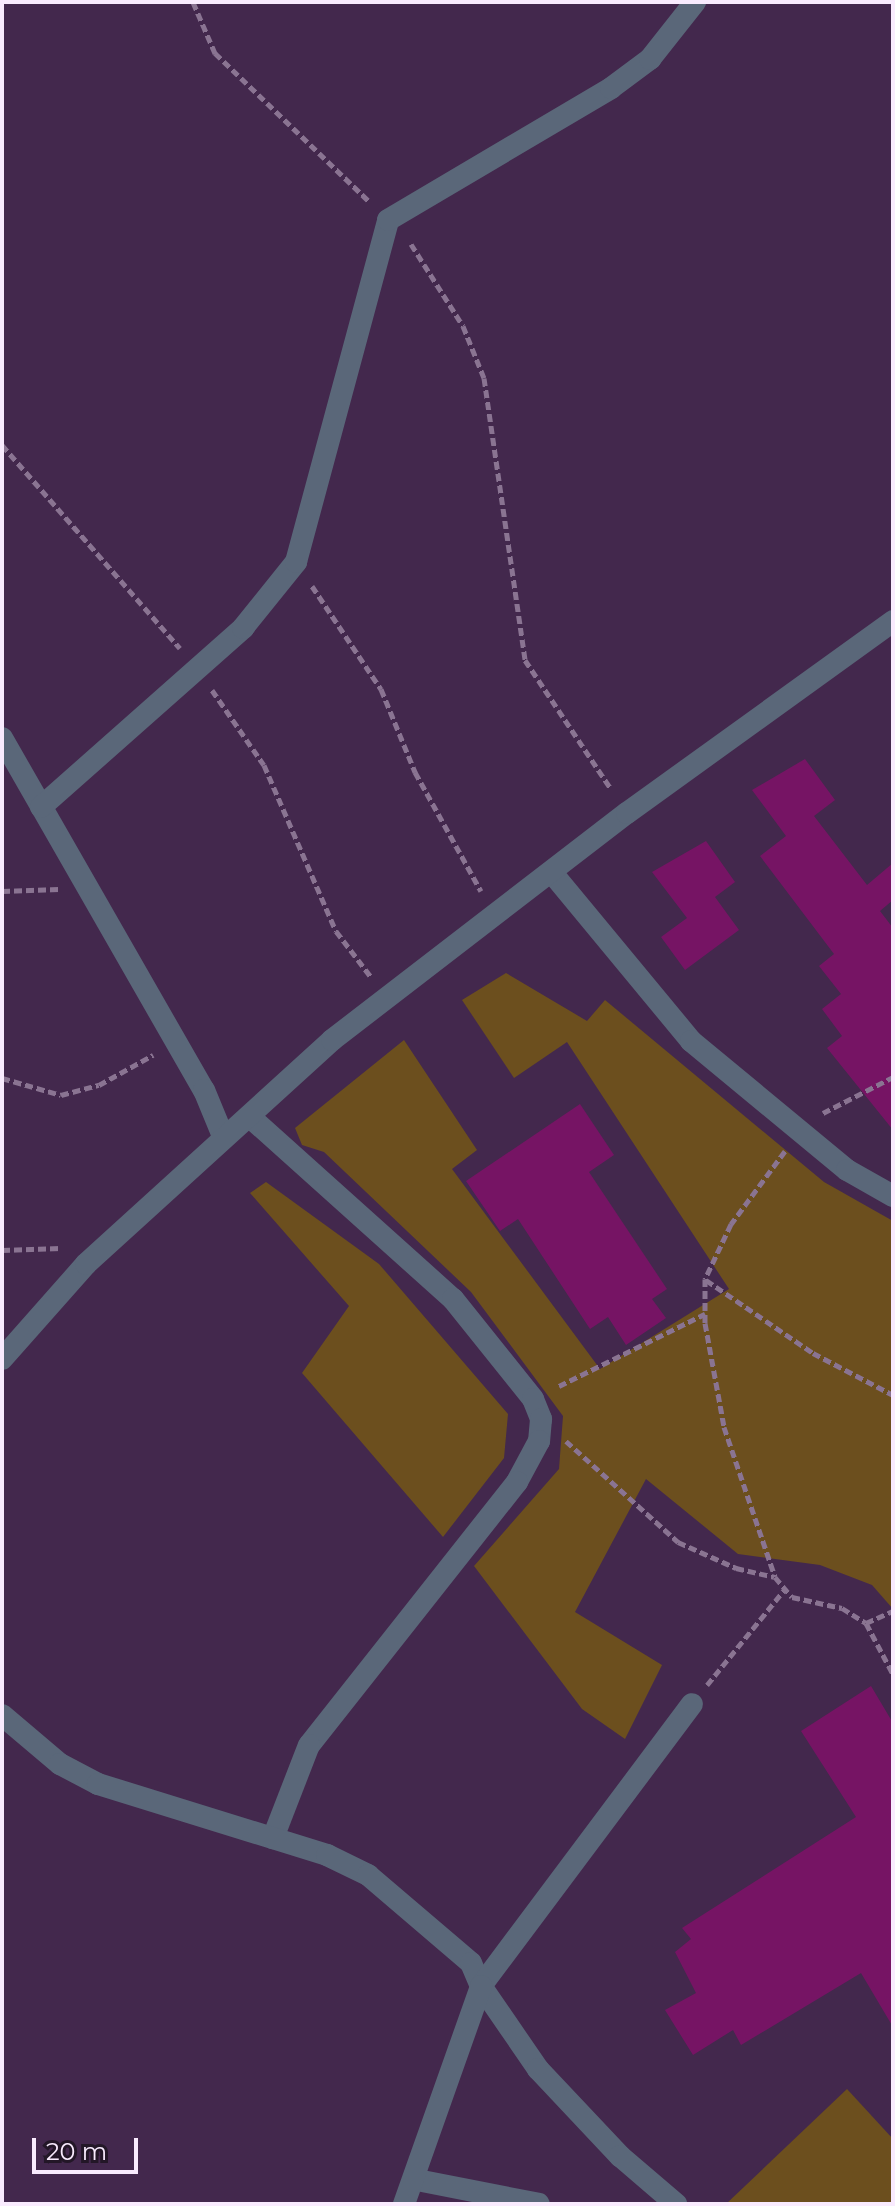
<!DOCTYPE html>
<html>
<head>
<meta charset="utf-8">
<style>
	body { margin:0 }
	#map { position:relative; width:895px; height:2206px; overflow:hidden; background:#43284d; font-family:Montserrat,sans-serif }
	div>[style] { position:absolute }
	.green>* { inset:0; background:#6c4f1e }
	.building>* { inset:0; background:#761464 }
	.path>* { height:5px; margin-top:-2.5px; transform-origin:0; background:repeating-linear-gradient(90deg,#8a7492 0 8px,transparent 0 12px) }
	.minor>* { height:22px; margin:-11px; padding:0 11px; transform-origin:11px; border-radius:11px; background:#5a6779 }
	.tertiary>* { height:22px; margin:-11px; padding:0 11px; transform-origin:11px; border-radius:11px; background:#5a6779 }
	span { translate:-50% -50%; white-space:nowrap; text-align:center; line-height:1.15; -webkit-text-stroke:6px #231727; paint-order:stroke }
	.frame { position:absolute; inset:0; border:4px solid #f9ebfe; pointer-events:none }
	.scale { position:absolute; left:32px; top:2138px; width:106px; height:36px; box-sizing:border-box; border:4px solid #f9ebfe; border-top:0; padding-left:10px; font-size:24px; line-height:28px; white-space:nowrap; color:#f9ebfe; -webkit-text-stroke:6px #231727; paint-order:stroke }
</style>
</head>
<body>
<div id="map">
	<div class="green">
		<div style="clip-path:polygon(506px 973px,587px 1021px,605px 1000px,824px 1182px,893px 1221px,893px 1609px,872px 1585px,820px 1565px,738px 1554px,646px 1479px,575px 1612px,662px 1665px,625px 1739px,582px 1709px,474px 1566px,559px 1469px,563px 1416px,471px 1292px,324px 1152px,302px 1145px,295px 1128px,404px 1040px,477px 1150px,452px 1169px,600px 1369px,729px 1289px,567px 1042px,514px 1078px,462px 1000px)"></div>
		<div style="clip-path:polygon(266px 1182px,379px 1264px,508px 1414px,504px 1458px,443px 1537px,302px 1373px,349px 1306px,250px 1193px)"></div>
		<div style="clip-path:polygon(847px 2089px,893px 2139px,893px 2204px,726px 2204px)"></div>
	</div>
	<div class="building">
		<div style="clip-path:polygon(805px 759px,835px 800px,814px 816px,867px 885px,893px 863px,893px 900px,880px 911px,893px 928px,893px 1130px,827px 1048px,842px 1036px,822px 1009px,841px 994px,819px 966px,834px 954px,760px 856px,786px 836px,752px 790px)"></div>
		<div style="clip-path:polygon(706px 841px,735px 882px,715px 897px,739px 930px,685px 970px,661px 937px,687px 918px,652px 872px)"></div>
		<div style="clip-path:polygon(580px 1104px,614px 1155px,589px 1172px,667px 1289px,652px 1299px,666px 1318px,626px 1345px,608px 1317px,590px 1329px,518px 1219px,500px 1231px,466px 1181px)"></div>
		<div style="clip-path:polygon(871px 1686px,893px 1723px,893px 2027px,861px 1973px,741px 2045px,733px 2030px,693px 2055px,665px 2010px,696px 1993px,675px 1952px,691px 1939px,682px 1928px,856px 1817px,801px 1731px)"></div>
	</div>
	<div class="path">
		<div style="left:193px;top:2px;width:56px;rotate:66.7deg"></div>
		<div style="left:215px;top:53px;width:215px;rotate:43.9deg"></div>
		<div style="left:411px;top:244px;width:97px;rotate:57.6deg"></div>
		<div style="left:463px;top:326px;width:56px;rotate:68deg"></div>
		<div style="left:484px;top:378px;width:285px;rotate:81.7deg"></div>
		<div style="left:525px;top:660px;width:155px;rotate:56.3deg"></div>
		<div style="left:2px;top:445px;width:270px;rotate:48.8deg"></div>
		<div style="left:312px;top:586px;width:124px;rotate:56.2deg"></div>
		<div style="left:381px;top:689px;width:90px;rotate:67.7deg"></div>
		<div style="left:415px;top:772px;width:136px;rotate:61deg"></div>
		<div style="left:212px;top:690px;width:91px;rotate:55.3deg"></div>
		<div style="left:264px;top:765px;width:181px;rotate:66.6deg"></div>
		<div style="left:336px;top:931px;width:58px;rotate:52.7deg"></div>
		<div style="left:2px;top:891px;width:57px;rotate:-2deg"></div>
		<div style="left:2px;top:1078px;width:61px;rotate:16.1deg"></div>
		<div style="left:61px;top:1095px;width:39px;rotate:-15deg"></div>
		<div style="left:99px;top:1085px;width:62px;rotate:-29.1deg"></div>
		<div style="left:823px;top:1113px;width:79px;rotate:-27.2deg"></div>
		<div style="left:785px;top:1151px;width:91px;rotate:126.5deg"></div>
		<div style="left:731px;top:1224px;width:61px;rotate:115.3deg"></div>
		<div style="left:705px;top:1279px;width:44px;rotate:90deg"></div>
		<div style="left:705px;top:1323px;width:106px;rotate:79.6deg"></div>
		<div style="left:724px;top:1427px;width:158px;rotate:71.2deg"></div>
		<div style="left:775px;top:1577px;width:26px;rotate:50deg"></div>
		<div style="left:792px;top:1597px;width:51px;rotate:12.4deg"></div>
		<div style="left:842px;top:1608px;width:28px;rotate:32deg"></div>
		<div style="left:866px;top:1623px;width:58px;rotate:62.1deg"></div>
		<div style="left:2px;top:1250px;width:59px;rotate:-1.9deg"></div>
		<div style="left:706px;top:1280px;width:130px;rotate:34.3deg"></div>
		<div style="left:813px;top:1353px;width:90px;rotate:27.7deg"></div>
		<div style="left:559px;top:1386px;width:163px;rotate:-26.3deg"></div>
		<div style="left:566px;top:1441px;width:151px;rotate:42deg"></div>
		<div style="left:678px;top:1542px;width:64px;rotate:24.1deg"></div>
		<div style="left:736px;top:1568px;width:39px;rotate:13deg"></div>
		<div style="left:866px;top:1623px;width:30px;rotate:-24deg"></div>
		<div style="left:707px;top:1685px;width:124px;rotate:-50.9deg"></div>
	</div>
	<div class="minor">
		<div style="left:2px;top:738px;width:406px;rotate:60.2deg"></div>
		<div style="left:204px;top:1090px;width:50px;rotate:67.6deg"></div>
		<div style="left:41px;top:807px;width:270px;rotate:-41.5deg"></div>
		<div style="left:243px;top:628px;width:85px;rotate:-51.2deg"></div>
		<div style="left:296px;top:562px;width:354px;rotate:-74.9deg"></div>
		<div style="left:388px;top:220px;width:259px;rotate:-30.6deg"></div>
		<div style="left:611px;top:88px;width:49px;rotate:-36.6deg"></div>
		<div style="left:650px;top:59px;width:73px;rotate:-51.7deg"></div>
		<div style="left:553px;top:874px;width:217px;rotate:50.4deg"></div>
		<div style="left:691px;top:1041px;width:202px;rotate:39.6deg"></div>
		<div style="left:847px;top:1170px;width:53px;rotate:29.5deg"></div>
		<div style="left:250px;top:1117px;width:273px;rotate:41.9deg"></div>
		<div style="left:453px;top:1299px;width:128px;rotate:51.3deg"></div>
		<div style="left:533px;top:1399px;width:22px;rotate:68deg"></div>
		<div style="left:541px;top:1419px;width:22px;rotate:95deg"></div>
		<div style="left:539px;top:1441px;width:47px;rotate:118.2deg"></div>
		<div style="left:517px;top:1482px;width:335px;rotate:128.3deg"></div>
		<div style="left:309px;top:1745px;width:100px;rotate:111.2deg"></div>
		<div style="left:2px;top:1359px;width:127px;rotate:-48.5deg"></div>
		<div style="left:86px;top:1264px;width:333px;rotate:-42.3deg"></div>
		<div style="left:332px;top:1040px;width:372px;rotate:-37.6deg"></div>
		<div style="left:627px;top:813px;width:328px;rotate:-35.8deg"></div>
		<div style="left:2px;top:1715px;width:76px;rotate:40.2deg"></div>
		<div style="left:60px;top:1764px;width:43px;rotate:27.8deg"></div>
		<div style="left:98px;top:1784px;width:240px;rotate:17.2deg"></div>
		<div style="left:327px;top:1855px;width:46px;rotate:26deg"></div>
		<div style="left:368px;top:1875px;width:135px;rotate:40.5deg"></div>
		<div style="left:471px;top:1963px;width:25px;rotate:67deg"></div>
		<div style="left:481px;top:1986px;width:352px;rotate:-53.2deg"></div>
	</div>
	<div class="tertiary">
		<div style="left:481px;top:1986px;width:101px;rotate:55.5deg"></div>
		<div style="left:538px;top:2069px;width:120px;rotate:46.7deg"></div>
		<div style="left:620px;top:2156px;width:74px;rotate:40.6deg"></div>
		<div style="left:417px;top:2180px;width:124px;rotate:11.1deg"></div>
		<div style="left:404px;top:2204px;width:231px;rotate:-70.5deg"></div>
	</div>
	<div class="frame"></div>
	<div class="scale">20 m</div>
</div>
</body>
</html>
